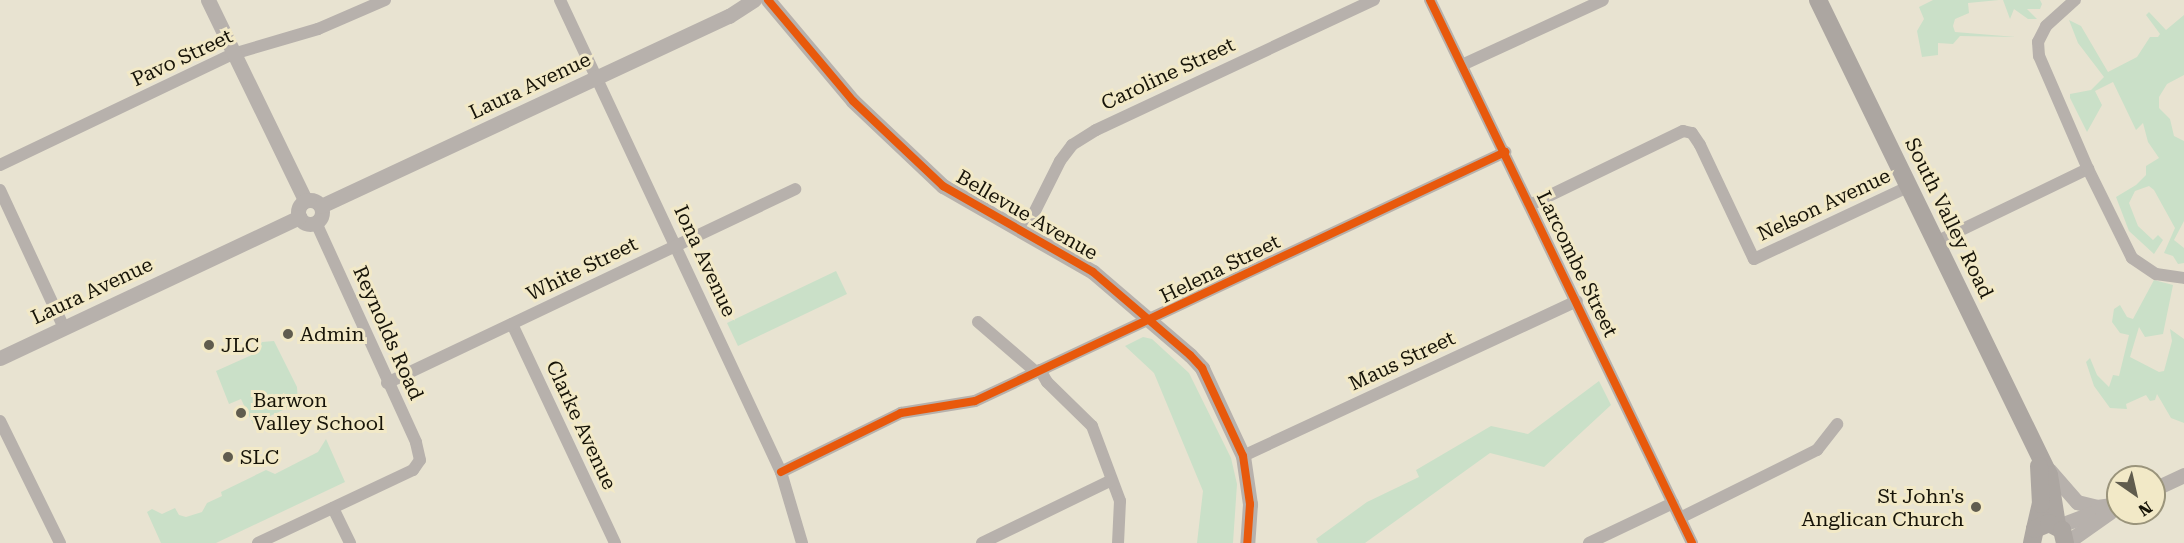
<!DOCTYPE html>
<html>
<head>
<meta charset="utf-8">
<style>
	body { margin:0 }
	#map { position:relative; width:2184px; height:543px; overflow:hidden; background:#e8e3d1; font-family:"Roboto Serif",serif }
	div>[style] { position:absolute }
	.green>* { inset:0; background:#cae0c8 }
	.minor>* { height:12px; margin:-6px; padding:0 6px; transform-origin:6px; border-radius:6px; background:#b7b1ac }
	.tertiary>* { height:15px; margin:-7.5px; padding:0 7.5px; transform-origin:7.5px; border-radius:7.5px; background:#b7b1ac }
	.tertiary>.ring { margin:-7.5px; padding:0; box-sizing:content-box; background:none; border:15px solid #b7b1ac; border-radius:50% }
	.secondary>* { height:18px; margin:-9px; padding:0 9px; transform-origin:9px; border-radius:9px; background:#aca6a1 }
	.cycleway>* { height:8px; margin:-4px; padding:0 4px; transform-origin:4px; border-radius:4px; background:#e8590c }
	.dots>* { width:16px; height:16px; translate:-50% -50%; box-sizing:border-box; border:3px solid #f2e9c7; border-radius:50% }
	span { translate:-50% -50%; white-space:nowrap; text-align:center; line-height:1.15; -webkit-text-stroke:6px #f2e9c7; paint-order:stroke }
	.street-label { font-size:20px; color:#171408 }
	.poi-label { font-size:20px; color:#171408 }
	.left { translate:0 -50%; text-align:left }
	.right { translate:-100% -50%; text-align:right }
	.north { position:absolute; left:2106px; top:465px; width:60px; height:60px; box-sizing:border-box; background:#f2e9c7; border:2px solid #9a947b; border-radius:50%; rotate:146deg; font-size:16px; font-weight:700; line-height:24px; text-align:center; color:#171408 }
	.north::after { content:''; display:block; margin:auto; width:21px; height:27px; background:#605c4e; clip-path:polygon(50% 0,100% 100%,50% 72%,0 100%) }
</style>
</head>
<body>
<div id="map">
	<div class="green">
		<div style="clip-path:polygon(1933px 0,1999px 0,1968px 3px,1969px 13px,1955px 19px,1953px 26px,1955px 32px,2016px 37px,1960px 36px,1953px 44px,1938px 43px,1938px 55px,1922px 57px,1917px 31px,1924px 19px,1919px 7px)"></div>
		<div style="clip-path:polygon(2003px 0,2040px 0,2042px 4px,2040px 9px,2027px 9px,2037px 19px,2028px 19px,2014px 9px,2010px 19px)"></div>
		<div style="clip-path:polygon(2149px 12px,2166px 30px,2184px 15px,2184px 75px,2167px 84px,2159px 97px,2159px 108px,2170px 119px,2174px 136px,2184px 141px,2184px 221px,2174px 240px,2184px 248px,2184px 263px,2178px 264px,2173px 256px,2164px 253px,2175px 228px,2154px 190px,2149px 186px,2135px 191px,2129px 203px,2138px 226px,2153px 240px,2158px 235px,2163px 240px,2154px 254px,2129px 231px,2116px 197px,2136px 185px,2146px 175px,2146px 166px,2159px 158px,2148px 142px,2143px 123px,2136px 130px,2113px 82px,2095px 91px,2102px 105px,2087px 132px,2070px 98px,2070px 94px,2091px 90px,2104px 77px,2078px 43px,2069px 20px,2081px 26px,2108px 72px,2137px 57px,2150px 37px,2158px 37px,2160px 34px,2146px 15px)"></div>
		<div style="clip-path:polygon(836px 271px,847px 294px,738px 346px,727px 323px)"></div>
		<div style="clip-path:polygon(2154px 280px,2173px 285px,2163px 334px,2145px 337px,2139px 327px,2130px 357px,2159px 372px,2164px 371px,2172px 341px,2170px 329px,2184px 339px,2184px 423px,2171px 418px,2157px 394px,2155px 400px,2150px 401px,2146px 395px,2126px 404px,2127px 409px,2110px 408px,2094px 386px,2086px 362px,2090px 358px,2097px 375px,2109px 387px,2113px 375px,2119px 376px,2129px 335px,2120px 333px,2112px 322px,2114px 309px,2120px 305px,2127px 317px,2133px 319px)"></div>
		<div style="clip-path:polygon(1143px 337px,1152px 339px,1189px 373px,1231px 458px,1237px 484px,1233px 543px,1197px 543px,1203px 491px,1154px 373px,1125px 346px)"></div>
		<div style="clip-path:polygon(274px 341px,297px 387px,298px 403px,253px 424px,241px 399px,229px 404px,216px 371px,254px 354px,262px 342px)"></div>
		<div style="clip-path:polygon(1599px 381px,1611px 405px,1544px 467px,1490px 453px,1365px 543px,1318px 543px,1316px 539px,1367px 502px,1419px 477px,1416px 470px,1491px 426px,1528px 434px)"></div>
		<div style="clip-path:polygon(326px 439px,345px 482px,216px 543px,161px 543px,147px 512px,152px 509px,162px 514px,175px 508px,179px 515px,186px 517px,202px 512px,207px 503px,222px 496px,221px 492px,266px 470px,275px 474px,318px 452px)"></div>
	</div>
	<div class="minor">
		<div style="left:560px;top:0;width:521px;rotate:64.91deg"></div>
		<div style="left:781px;top:472px;width:74px;rotate:73.5deg"></div>
		<div style="left:1430px;top:0;width:603px;rotate:64.24deg"></div>
		<div style="left:1462px;top:65px;width:155px;rotate:-24.7deg"></div>
		<div style="left:0;top:165px;width:258px;rotate:-25.5deg"></div>
		<div style="left:233px;top:54px;width:89px;rotate:-16.4deg"></div>
		<div style="left:318px;top:29px;width:73px;rotate:-23.4deg"></div>
		<div style="left:2088px;top:169px;width:99px;rotate:63.7deg"></div>
		<div style="left:2132px;top:258px;width:29px;rotate:34deg"></div>
		<div style="left:2156px;top:274px;width:28px;rotate:8deg"></div>
		<div style="left:0;top:190px;width:152px;rotate:65.1deg"></div>
		<div style="left:1530px;top:205px;width:170px;rotate:-25.8deg"></div>
		<div style="left:1683px;top:131px;width:9px;rotate:13deg"></div>
		<div style="left:1692px;top:133px;width:14px;rotate:56deg"></div>
		<div style="left:1700px;top:145px;width:126px;rotate:64.7deg"></div>
		<div style="left:1754px;top:259px;width:170px;rotate:-25.1deg"></div>
		<div style="left:1024px;top:233px;width:80px;rotate:-63.4deg"></div>
		<div style="left:1060px;top:161px;width:20px;rotate:-53deg"></div>
		<div style="left:1072px;top:145px;width:28px;rotate:-32deg"></div>
		<div style="left:1096px;top:130px;width:307px;rotate:-25.1deg"></div>
		<div style="left:1936px;top:242px;width:169px;rotate:-25.7deg"></div>
		<div style="left:2088px;top:169px;width:123px;rotate:-113.4deg"></div>
		<div style="left:2039px;top:56px;width:14px;rotate:-94deg"></div>
		<div style="left:2038px;top:42px;width:18px;rotate:-63deg"></div>
		<div style="left:2046px;top:26px;width:39px;rotate:-42deg"></div>
		<div style="left:978px;top:322px;width:77px;rotate:40.8deg"></div>
		<div style="left:512px;top:324px;width:242px;rotate:64.8deg"></div>
		<div style="left:1040px;top:370px;width:14px;rotate:60deg"></div>
		<div style="left:1047px;top:382px;width:63px;rotate:44.4deg"></div>
		<div style="left:1092px;top:426px;width:80px;rotate:69.5deg"></div>
		<div style="left:1120px;top:501px;width:42px;rotate:92.7deg"></div>
		<div style="left:387px;top:383px;width:452px;rotate:-25.4deg"></div>
		<div style="left:0;top:421px;width:136px;rotate:63.8deg"></div>
		<div style="left:1243px;top:456px;width:368px;rotate:-24.9deg"></div>
		<div style="left:781px;top:472px;width:134px;rotate:-26.2deg"></div>
		<div style="left:901px;top:413px;width:75px;rotate:-9.2deg"></div>
		<div style="left:975px;top:401px;width:586px;rotate:-25.16deg"></div>
		<div style="left:333px;top:508px;width:39px;rotate:64deg"></div>
		<div style="left:1680px;top:518px;width:153px;rotate:-26.4deg"></div>
		<div style="left:1817px;top:450px;width:33px;rotate:-52deg"></div>
		<div style="left:258px;top:543px;width:171px;rotate:-25.2deg"></div>
		<div style="left:413px;top:470px;width:12px;rotate:-55deg"></div>
		<div style="left:420px;top:460px;width:18px;rotate:-103deg"></div>
		<div style="left:416px;top:442px;width:241px;rotate:-114.5deg"></div>
		<div style="left:982px;top:543px;width:144px;rotate:-25.9deg"></div>
		<div style="left:1589px;top:543px;width:93px;rotate:-25.5deg"></div>
	</div>
	<div class="tertiary">
		<div style="left:208px;top:0;width:222px;rotate:64.1deg"></div>
		<div style="left:768px;top:0;width:132px;rotate:49.9deg"></div>
		<div style="left:853px;top:101px;width:124px;rotate:43.4deg"></div>
		<div style="left:943px;top:186px;width:173px;rotate:29.8deg"></div>
		<div style="left:1093px;top:272px;width:128px;rotate:40.6deg"></div>
		<div style="left:1190px;top:355px;width:18px;rotate:47deg"></div>
		<div style="left:1202px;top:368px;width:97px;rotate:65deg"></div>
		<div style="left:1243px;top:456px;width:49px;rotate:81.7deg"></div>
		<div style="left:1250px;top:504px;width:39px;rotate:94deg"></div>
		<div class="ring" style="left:298px;top:200px;width:9px;height:9px"></div>
		<div style="left:321px;top:206px;width:450px;rotate:-25deg"></div>
		<div style="left:729px;top:16px;width:30px;rotate:-33deg"></div>
		<div style="left:0;top:358px;width:331px;rotate:-25.2deg"></div>
		<div style="left:2049px;top:470px;width:43px;rotate:48.8deg"></div>
		<div style="left:2077px;top:502px;width:21px;rotate:14deg"></div>
		<div style="left:2097px;top:507px;width:21px;rotate:-8deg"></div>
		<div style="left:2154px;top:489px;width:33px;rotate:-25deg"></div>
		<div style="left:2058px;top:526px;width:48px;rotate:-20.7deg"></div>
		<div style="left:2066px;top:543px;width:54px;rotate:-35.2deg"></div>
	</div>
	<div class="secondary">
		<div style="left:1818px;top:0;width:528px;rotate:64.07deg"></div>
		<div style="left:2049px;top:475px;width:51px;rotate:80.9deg"></div>
		<div style="left:2035px;top:529px;width:26px;rotate:-77deg"></div>
		<div style="left:2041px;top:504px;width:38px;rotate:-93deg"></div>
		<div style="left:2032px;top:543px;width:14px;rotate:-78deg"></div>
		<div style="left:2035px;top:529px;width:15px;rotate:-23deg"></div>
		<div style="left:2049px;top:523px;width:15px;rotate:28deg"></div>
		<div style="left:2062px;top:530px;width:13px;rotate:77deg"></div>
	</div>
	<div class="cycleway">
		<div style="left:768px;top:0;width:132px;rotate:49.9deg"></div>
		<div style="left:853px;top:101px;width:124px;rotate:43.4deg"></div>
		<div style="left:943px;top:186px;width:173px;rotate:29.8deg"></div>
		<div style="left:1093px;top:272px;width:128px;rotate:40.6deg"></div>
		<div style="left:1190px;top:355px;width:18px;rotate:47deg"></div>
		<div style="left:1202px;top:368px;width:97px;rotate:65deg"></div>
		<div style="left:1243px;top:456px;width:49px;rotate:81.7deg"></div>
		<div style="left:1250px;top:504px;width:39px;rotate:94deg"></div>
		<div style="left:1430px;top:0;width:603px;rotate:64.24deg"></div>
		<div style="left:781px;top:472px;width:134px;rotate:-26.2deg"></div>
		<div style="left:901px;top:413px;width:75px;rotate:-9.2deg"></div>
		<div style="left:975px;top:401px;width:586px;rotate:-25.16deg"></div>
	</div>
	<div class="dots">
		<div style="left:288px;top:334px;background:#605c4e"></div>
		<div style="left:209px;top:345px;background:#605c4e"></div>
		<div style="left:241px;top:413px;background:#605c4e"></div>
		<div style="left:228px;top:457px;background:#605c4e"></div>
		<div style="left:1976px;top:507px;background:#605c4e"></div>
	</div>
	<div class="street-label">
		<span style="left:182px;top:58px;rotate:-25deg">Pavo Street</span>
		<span style="left:1168px;top:74px;rotate:-25deg">Caroline Street</span>
		<span style="left:530px;top:86px;rotate:-25deg">Laura Avenue</span>
		<span style="left:1824px;top:205px;rotate:-25deg">Nelson Avenue</span>
		<span style="left:1027px;top:215px;rotate:30deg">Bellevue Avenue</span>
		<span style="left:1949px;top:218px;rotate:64deg">South Valley Road</span>
		<span style="left:705px;top:261px;rotate:65deg">Iona Avenue</span>
		<span style="left:1577px;top:264px;rotate:64deg">Larcombe Street</span>
		<span style="left:582px;top:269px;rotate:-26deg">White Street</span>
		<span style="left:1220px;top:269px;rotate:-26deg">Helena Street</span>
		<span style="left:92px;top:291px;rotate:-25deg">Laura Avenue</span>
		<span style="left:388px;top:333px;rotate:66deg">Reynolds Road</span>
		<span style="left:1402px;top:361px;rotate:-25deg">Maus Street</span>
		<span style="left:581px;top:425px;rotate:65deg">Clarke Avenue</span>
	</div>
	<div class="poi-label">
		<span class="left" style="left:300px;top:334px">Admin</span>
		<span class="left" style="left:221px;top:345px">JLC</span>
		<span class="left" style="left:253px;top:412px">Barwon<br>Valley School</span>
		<span class="left" style="left:240px;top:457px">SLC</span>
		<span class="right" style="left:1964px;top:508px">St John's<br>Anglican Church</span>
	</div>
	<div class="north">N</div>
</div>
</body>
</html>
